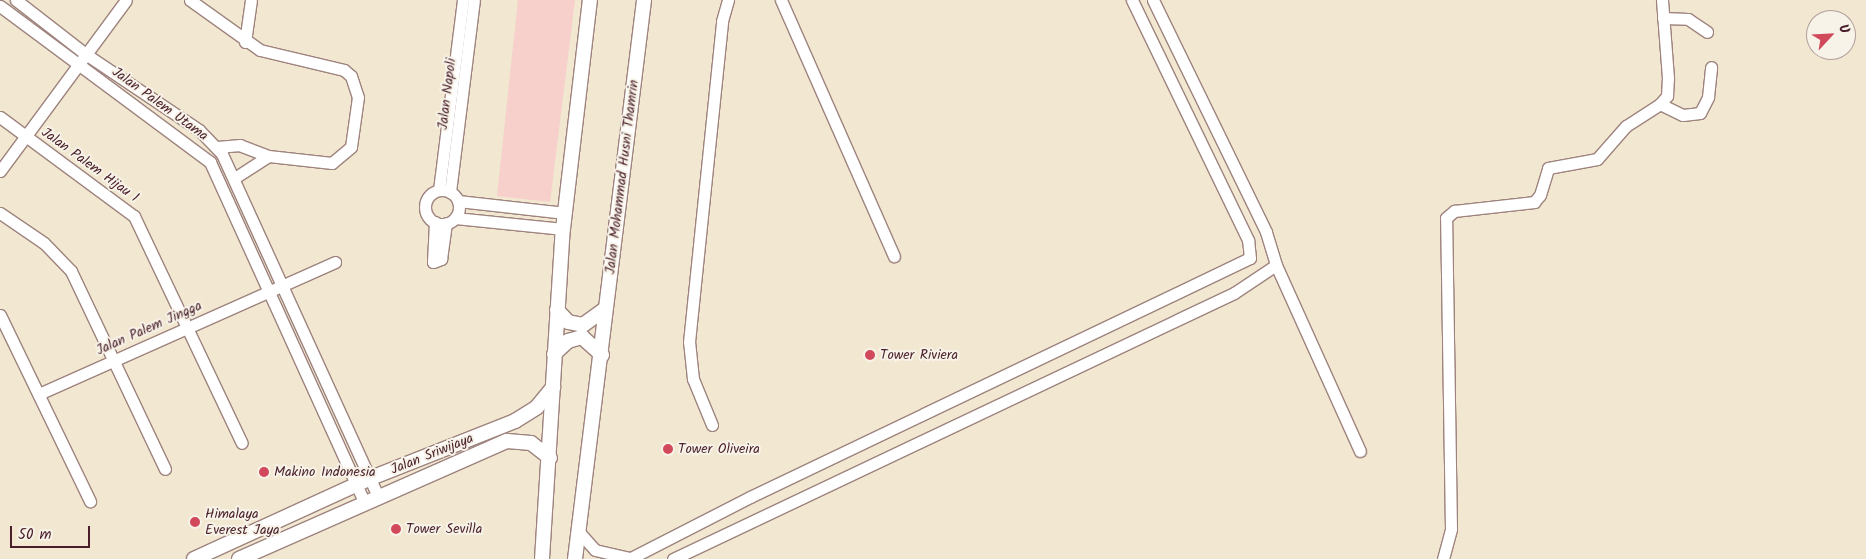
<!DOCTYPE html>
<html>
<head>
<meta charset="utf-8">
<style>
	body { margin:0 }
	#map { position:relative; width:1866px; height:559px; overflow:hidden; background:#f2e7d0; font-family:Kalam,sans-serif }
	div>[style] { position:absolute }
	.built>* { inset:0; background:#f7d0cb }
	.roads { filter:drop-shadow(1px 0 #9e837e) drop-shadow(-1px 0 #9e837e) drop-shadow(0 1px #9e837e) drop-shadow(0 -1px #9e837e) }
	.minor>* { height:11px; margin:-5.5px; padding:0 5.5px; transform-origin:5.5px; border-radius:5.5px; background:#fff }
	.minor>.ring { margin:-5.5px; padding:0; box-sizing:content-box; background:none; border:11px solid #fff; border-radius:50% }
	.tertiary>* { height:14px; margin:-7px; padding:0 7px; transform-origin:7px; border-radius:7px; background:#fff }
	.dots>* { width:14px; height:14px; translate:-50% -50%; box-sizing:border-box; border:2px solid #f7f3e8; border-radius:50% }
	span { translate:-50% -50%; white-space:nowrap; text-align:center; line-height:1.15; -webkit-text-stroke:4px #f7f3e8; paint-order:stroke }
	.street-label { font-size:14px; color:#4a1f2b }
	.poi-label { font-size:14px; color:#4a1f2b }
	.left { translate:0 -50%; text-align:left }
	.north { position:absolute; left:1806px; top:10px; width:50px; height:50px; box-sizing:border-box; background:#f7f3e8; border:1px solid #b29e9c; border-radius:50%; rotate:65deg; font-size:14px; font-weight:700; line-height:20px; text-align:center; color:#4a1f2b }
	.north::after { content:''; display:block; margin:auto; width:18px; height:22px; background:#d1495b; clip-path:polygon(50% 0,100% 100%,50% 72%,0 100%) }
	.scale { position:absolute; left:10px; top:526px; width:80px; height:22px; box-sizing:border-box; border:2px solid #4a1f2b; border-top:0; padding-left:6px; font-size:15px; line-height:18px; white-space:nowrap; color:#4a1f2b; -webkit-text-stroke:4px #f7f3e8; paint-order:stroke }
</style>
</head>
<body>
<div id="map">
	<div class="built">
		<div style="clip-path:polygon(518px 0,575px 0,550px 202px,497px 196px)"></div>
	</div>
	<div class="roads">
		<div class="minor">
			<div style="left:16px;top:0;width:90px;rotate:37.8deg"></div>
			<div style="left:87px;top:55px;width:135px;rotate:33.8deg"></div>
			<div style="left:199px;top:130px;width:33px;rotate:46deg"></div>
			<div style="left:222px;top:154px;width:376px;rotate:65.5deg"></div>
			<div style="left:190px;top:0;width:86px;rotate:35.5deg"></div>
			<div style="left:260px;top:50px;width:86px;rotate:13.4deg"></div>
			<div style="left:344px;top:70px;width:9px;rotate:41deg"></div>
			<div style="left:351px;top:76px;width:22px;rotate:72deg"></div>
			<div style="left:358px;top:97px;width:50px;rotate:98deg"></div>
			<div style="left:351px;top:147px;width:25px;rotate:140deg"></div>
			<div style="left:332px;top:163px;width:64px;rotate:-173.8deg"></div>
			<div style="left:268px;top:156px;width:30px;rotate:-159deg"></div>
			<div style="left:240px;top:145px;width:23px;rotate:175deg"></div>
			<div style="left:781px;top:0;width:280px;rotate:66.2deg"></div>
			<div style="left:1153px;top:0;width:258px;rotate:64deg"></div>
			<div style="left:1266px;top:232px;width:34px;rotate:73deg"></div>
			<div style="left:1276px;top:265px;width:204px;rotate:65.7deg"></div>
			<div style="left:0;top:6px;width:262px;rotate:36.6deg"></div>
			<div style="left:210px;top:162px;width:373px;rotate:65.6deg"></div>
			<div style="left:1663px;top:18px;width:25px;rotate:2deg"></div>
			<div style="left:1688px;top:19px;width:23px;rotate:34deg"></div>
			<div style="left:245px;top:42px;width:42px;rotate:-81.9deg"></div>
			<div style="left:1660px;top:104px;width:25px;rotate:26deg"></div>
			<div style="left:1683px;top:115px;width:17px;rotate:-7deg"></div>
			<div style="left:1700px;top:113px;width:18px;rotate:-63deg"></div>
			<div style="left:1708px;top:97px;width:30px;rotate:-84deg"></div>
			<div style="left:0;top:117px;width:167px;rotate:36.5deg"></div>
			<div style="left:134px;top:216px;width:251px;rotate:64.6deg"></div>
			<div style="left:0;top:171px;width:212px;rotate:-53.6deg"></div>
			<div style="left:236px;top:177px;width:38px;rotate:-33deg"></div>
			<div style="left:439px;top:190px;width:192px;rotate:-82.8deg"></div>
			<div class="ring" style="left:425px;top:190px;width:23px;height:23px"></div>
			<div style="left:450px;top:192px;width:193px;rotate:-82.9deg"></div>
			<div style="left:458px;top:201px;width:108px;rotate:6.4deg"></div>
			<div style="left:0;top:213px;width:53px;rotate:34.3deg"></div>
			<div style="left:44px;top:243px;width:39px;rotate:46deg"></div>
			<div style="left:71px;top:271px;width:219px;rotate:64.6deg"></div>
			<div style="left:455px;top:218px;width:109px;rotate:5.8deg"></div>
			<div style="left:435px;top:222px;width:40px;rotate:92.9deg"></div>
			<div style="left:433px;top:262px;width:9px;rotate:-21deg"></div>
			<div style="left:441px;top:259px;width:36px;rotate:-82deg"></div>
			<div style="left:0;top:315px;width:207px;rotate:64.2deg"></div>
			<div style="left:41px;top:393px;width:322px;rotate:-24deg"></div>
			<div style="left:712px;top:425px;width:50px;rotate:-112.4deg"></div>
			<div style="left:693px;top:379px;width:37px;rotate:-96deg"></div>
			<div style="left:689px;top:342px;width:323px;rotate:-84.1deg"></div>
			<div style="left:722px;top:21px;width:22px;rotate:-74deg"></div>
			<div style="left:578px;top:531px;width:25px;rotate:48deg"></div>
			<div style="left:595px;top:550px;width:37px;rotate:13deg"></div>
			<div style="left:631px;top:558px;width:134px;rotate:-27.1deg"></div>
			<div style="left:750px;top:497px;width:554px;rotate:-25.55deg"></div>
			<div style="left:1250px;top:258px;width:18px;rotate:-96deg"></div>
			<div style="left:1248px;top:240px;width:267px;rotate:-115.8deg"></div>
			<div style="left:673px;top:559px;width:621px;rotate:-25.37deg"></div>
			<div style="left:1234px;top:293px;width:50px;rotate:-33.7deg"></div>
			<div style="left:1443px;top:559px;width:31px;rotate:-75deg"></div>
			<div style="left:1451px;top:529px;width:311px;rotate:-90.9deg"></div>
			<div style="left:1446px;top:218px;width:11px;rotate:-41deg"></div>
			<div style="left:1454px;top:211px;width:81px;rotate:-6.4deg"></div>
			<div style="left:1534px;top:202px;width:9px;rotate:-49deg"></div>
			<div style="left:1540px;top:195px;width:28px;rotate:-73deg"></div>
			<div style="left:1548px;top:168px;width:50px;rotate:-10.4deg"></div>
			<div style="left:1597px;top:159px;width:44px;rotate:-48.7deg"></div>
			<div style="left:1626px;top:126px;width:40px;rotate:-32.9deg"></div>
			<div style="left:1660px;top:104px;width:11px;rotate:-49deg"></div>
			<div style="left:1667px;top:96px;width:18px;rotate:-87deg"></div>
			<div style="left:1668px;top:78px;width:78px;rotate:-94.4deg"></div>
		</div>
		<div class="tertiary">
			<div style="left:557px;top:310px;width:16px;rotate:47deg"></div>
			<div style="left:568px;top:322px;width:15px;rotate:11deg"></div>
			<div style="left:583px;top:325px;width:27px;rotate:-36deg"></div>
			<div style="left:554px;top:354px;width:19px;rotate:-43deg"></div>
			<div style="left:568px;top:341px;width:15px;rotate:-16deg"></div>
			<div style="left:582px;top:337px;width:27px;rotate:42deg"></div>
			<div style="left:194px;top:559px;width:195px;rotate:-24.6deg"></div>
			<div style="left:371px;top:478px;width:155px;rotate:-21.6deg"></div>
			<div style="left:515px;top:421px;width:26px;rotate:-32deg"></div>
			<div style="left:537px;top:407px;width:26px;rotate:-51deg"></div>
			<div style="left:239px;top:559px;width:293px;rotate:-23.8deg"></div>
			<div style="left:507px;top:441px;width:24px;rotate:5deg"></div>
			<div style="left:531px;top:443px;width:24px;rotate:38deg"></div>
			<div style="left:542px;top:559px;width:331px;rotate:-86.4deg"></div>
			<div style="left:563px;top:229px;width:231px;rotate:-83.3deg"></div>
			<div style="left:575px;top:559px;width:563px;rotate:-82.96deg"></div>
		</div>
	</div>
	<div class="dots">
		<div style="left:870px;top:355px;background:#d1495b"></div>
		<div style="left:668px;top:449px;background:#d1495b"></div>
		<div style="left:264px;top:472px;background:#d1495b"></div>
		<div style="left:195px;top:522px;background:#d1495b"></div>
		<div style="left:396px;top:529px;background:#d1495b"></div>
	</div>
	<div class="street-label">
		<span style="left:447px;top:94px;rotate:-83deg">Jalan Napoli</span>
		<span style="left:160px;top:104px;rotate:36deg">Jalan Palem Utama</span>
		<span style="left:90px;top:165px;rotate:36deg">Jalan Palem Hijau 1</span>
		<span style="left:622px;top:177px;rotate:-83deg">Jalan Mohammad Husni Thamrin</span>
		<span style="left:149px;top:328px;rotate:-24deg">Jalan Palem Jingga</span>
		<span style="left:432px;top:454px;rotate:-22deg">Jalan Sriwijaya</span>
	</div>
	<div class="poi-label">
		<span class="left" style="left:880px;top:355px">Tower Riviera</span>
		<span class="left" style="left:678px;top:449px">Tower Oliveira</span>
		<span class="left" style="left:274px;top:472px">Makino Indonesia</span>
		<span class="left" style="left:205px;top:522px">Himalaya<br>Everest Jaya</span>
		<span class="left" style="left:406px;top:529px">Tower Sevilla</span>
	</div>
	<div class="north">U</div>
	<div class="scale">50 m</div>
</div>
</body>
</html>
